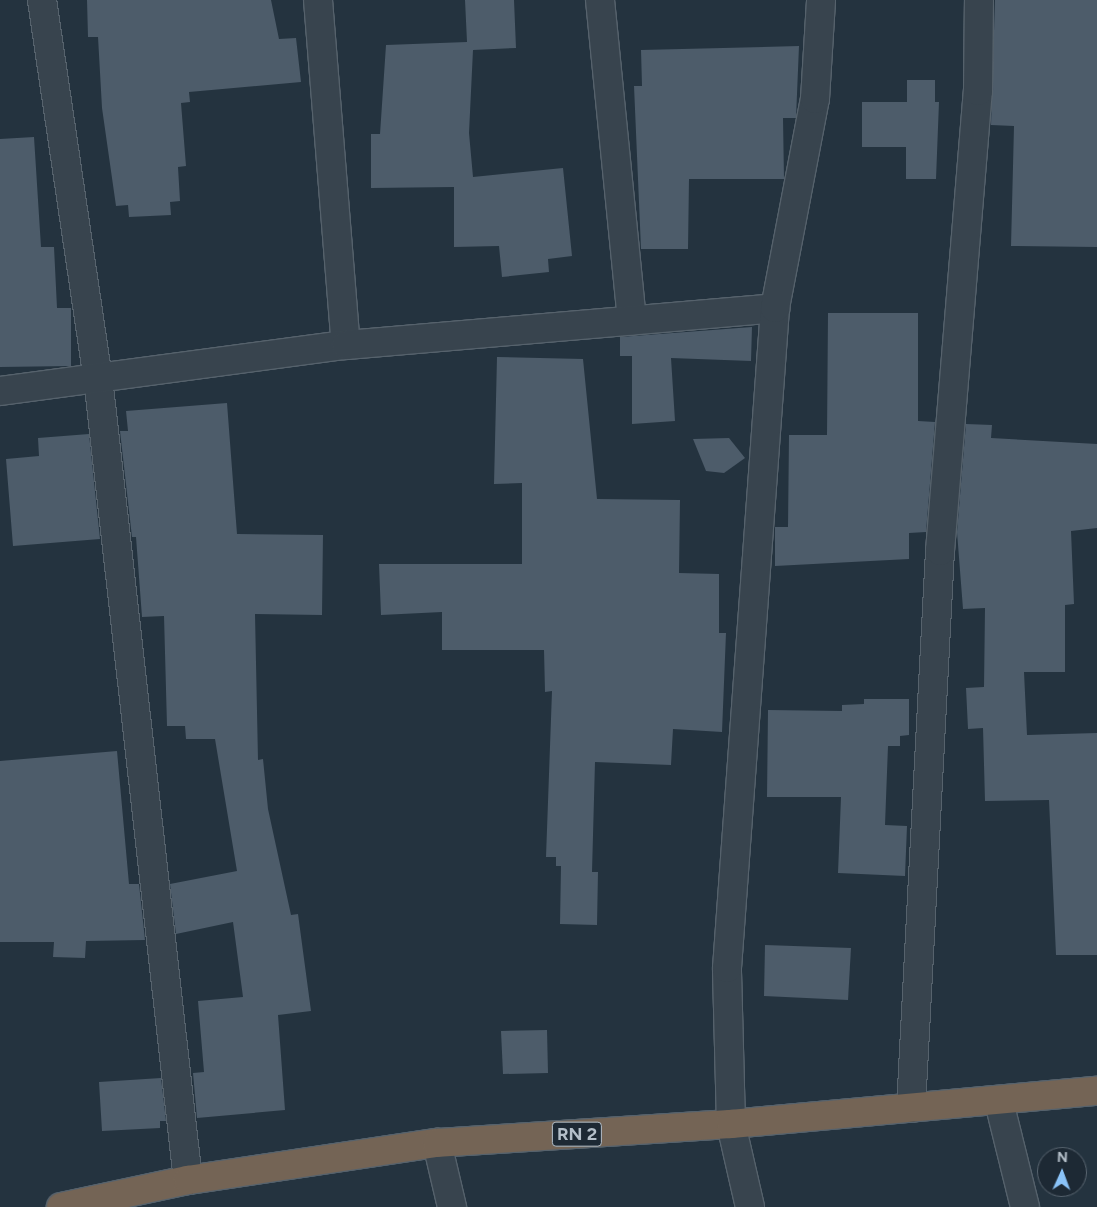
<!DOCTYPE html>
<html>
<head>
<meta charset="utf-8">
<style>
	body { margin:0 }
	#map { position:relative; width:1097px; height:1207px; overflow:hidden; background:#24333f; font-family:Figtree,sans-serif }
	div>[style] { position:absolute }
	.building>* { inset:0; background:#4d5c6a }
	.roads { filter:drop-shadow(1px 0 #56626c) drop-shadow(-1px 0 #56626c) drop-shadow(0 1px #56626c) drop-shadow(0 -1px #56626c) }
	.street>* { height:28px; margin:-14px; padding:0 14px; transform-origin:14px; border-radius:14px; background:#38444e }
	.highway>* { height:28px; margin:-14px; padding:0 14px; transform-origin:14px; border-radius:14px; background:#746455 }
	span { translate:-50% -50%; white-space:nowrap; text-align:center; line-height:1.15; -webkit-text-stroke:4px #1d2934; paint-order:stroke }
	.shield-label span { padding:1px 4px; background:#1d2934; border:1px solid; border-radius:4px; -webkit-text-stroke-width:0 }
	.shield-label { font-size:18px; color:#b4bfc9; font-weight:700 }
	.north { position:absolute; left:1037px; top:1147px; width:50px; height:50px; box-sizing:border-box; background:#1d2934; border:1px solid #596570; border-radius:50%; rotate:2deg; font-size:14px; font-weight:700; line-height:20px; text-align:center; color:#b4bfc9 }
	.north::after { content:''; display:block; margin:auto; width:18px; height:22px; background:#8ac3f8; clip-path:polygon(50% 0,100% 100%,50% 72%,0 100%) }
</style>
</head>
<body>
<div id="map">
	<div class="building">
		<div style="clip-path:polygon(87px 0,271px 0,279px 39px,296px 38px,301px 82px,189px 92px,190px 102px,181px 103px,186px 166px,178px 167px,180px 201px,170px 202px,171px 215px,129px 217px,128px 205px,116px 206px,102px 108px,98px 37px,88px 37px)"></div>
		<div style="clip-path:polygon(465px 0,514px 0,516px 48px,473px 50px,469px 133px,473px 177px,563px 168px,572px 256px,548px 259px,549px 272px,502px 277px,499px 246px,454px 247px,454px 187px,371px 188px,371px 134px,380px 134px,386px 45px,467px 42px)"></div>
		<div style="clip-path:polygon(995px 0,1097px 0,1097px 247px,1011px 246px,1014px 126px,991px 125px)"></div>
		<div style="clip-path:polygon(799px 46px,796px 118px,783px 118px,784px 179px,689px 179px,688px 249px,641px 249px,634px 86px,642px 86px,641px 50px)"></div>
		<div style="clip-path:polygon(907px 80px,935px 80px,935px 102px,939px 102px,936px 179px,906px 179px,906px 147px,862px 147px,862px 102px,907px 102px)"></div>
		<div style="clip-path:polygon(34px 137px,41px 247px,54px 247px,57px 308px,71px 308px,71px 366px,0 367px,0 139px)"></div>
		<div style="clip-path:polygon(828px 313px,918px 313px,918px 421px,935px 422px,926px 532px,909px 533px,909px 559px,775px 566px,775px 527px,788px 527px,789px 435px,827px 435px)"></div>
		<div style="clip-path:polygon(752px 327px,751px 361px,671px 358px,675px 421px,632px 424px,632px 356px,620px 356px,620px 337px)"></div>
		<div style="clip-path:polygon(497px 357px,583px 359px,597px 499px,680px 500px,679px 573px,719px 574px,719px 633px,726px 633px,722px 732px,673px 729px,671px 765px,595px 762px,592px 872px,598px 872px,597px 925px,560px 924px,561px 866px,556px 866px,556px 857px,546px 857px,552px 691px,545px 692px,544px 650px,442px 650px,442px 612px,381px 615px,379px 564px,522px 564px,522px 483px,494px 484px)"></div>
		<div style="clip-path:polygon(227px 403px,237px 534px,323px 535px,322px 615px,255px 614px,258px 760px,263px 759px,268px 809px,291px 915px,298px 914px,311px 1011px,278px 1015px,285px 1110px,197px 1118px,193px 1073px,204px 1072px,198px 1001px,243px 997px,233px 922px,176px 934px,170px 884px,237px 871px,215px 739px,186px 739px,185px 726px,167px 726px,164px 616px,142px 617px,136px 537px,132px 537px,120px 431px,128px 431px,126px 411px)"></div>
		<div style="clip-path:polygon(966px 424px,992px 425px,991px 438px,1097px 444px,1097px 528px,1071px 531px,1074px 604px,1065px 605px,1065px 672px,1024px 672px,1027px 735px,1097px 733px,1097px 955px,1056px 955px,1049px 800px,985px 801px,983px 728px,968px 729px,966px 688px,984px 687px,985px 608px,963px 609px,957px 532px)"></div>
		<div style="clip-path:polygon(89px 434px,100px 539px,13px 546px,6px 459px,39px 456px,38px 438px)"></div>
		<div style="clip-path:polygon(729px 438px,745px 458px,724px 473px,706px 471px,693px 439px)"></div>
		<div style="clip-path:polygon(864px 699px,909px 699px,909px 735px,900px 736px,900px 746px,888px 746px,885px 825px,907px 826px,905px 876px,838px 873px,841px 797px,767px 797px,768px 710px,842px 711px,842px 705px,864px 704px)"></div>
		<div style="clip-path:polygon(117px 751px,129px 884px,139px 884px,145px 940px,86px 941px,85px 958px,53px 957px,54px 942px,0 942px,0 761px)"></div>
		<div style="clip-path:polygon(765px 945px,851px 948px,848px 1000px,764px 996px)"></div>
		<div style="clip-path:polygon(547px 1030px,548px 1073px,503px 1074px,501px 1031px)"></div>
		<div style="clip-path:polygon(161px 1078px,166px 1121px,160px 1121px,160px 1128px,102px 1131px,99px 1082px)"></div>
	</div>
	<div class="roads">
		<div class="street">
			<div style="left:42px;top:0;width:382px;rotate:81.6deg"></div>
			<div style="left:98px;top:378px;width:807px;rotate:83.6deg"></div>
			<div style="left:318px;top:0;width:346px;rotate:85.4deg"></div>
			<div style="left:600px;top:0;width:322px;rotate:84.3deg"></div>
			<div style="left:0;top:391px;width:349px;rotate:-7.6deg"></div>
			<div style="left:346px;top:345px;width:431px;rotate:-4.9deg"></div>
			<div style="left:999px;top:1102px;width:108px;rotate:76.1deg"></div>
			<div style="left:911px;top:1108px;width:558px;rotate:-87.02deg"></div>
			<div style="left:940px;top:551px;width:462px;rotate:-85.3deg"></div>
			<div style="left:978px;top:91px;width:91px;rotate:-89.4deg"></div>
			<div style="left:437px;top:1143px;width:66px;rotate:76.8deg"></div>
			<div style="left:750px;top:1207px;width:85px;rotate:-102.9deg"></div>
			<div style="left:731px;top:1124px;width:156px;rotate:-91.5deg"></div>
			<div style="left:727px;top:968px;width:662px;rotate:-85.84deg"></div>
			<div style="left:775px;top:308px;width:213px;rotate:-79.2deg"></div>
			<div style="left:815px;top:99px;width:99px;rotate:-86.5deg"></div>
		</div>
		<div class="highway">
			<div style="left:61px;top:1207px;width:130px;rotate:-12deg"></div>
			<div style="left:188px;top:1180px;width:252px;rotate:-8.5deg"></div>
			<div style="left:437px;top:1143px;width:295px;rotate:-3.7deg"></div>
			<div style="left:731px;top:1124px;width:367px;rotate:-5.2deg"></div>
		</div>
	</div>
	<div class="shield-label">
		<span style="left:577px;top:1134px">RN 2</span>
	</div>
	<div class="north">N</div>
</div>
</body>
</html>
